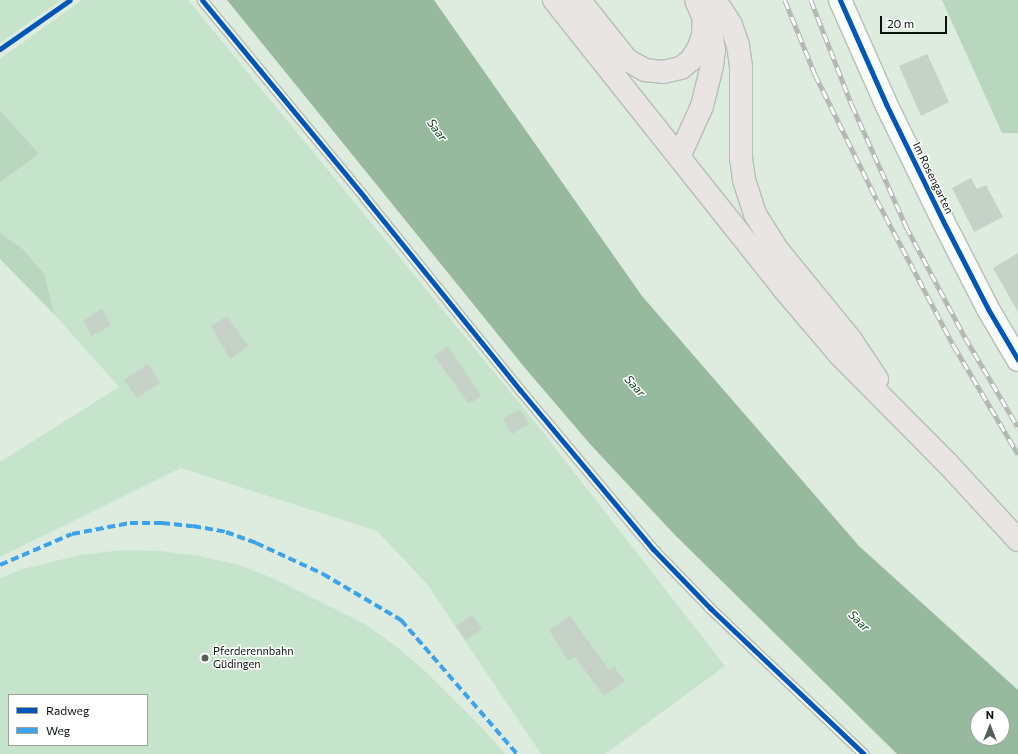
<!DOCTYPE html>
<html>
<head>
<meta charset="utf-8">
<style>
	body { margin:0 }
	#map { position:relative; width:1018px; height:754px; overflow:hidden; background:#deece0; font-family:Commissioner,sans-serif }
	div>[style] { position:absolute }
	.green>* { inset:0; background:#c6e3cb }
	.forest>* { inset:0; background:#b9d7be }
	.water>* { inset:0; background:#97b99e }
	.building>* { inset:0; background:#c6d1c8 }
	.roads { filter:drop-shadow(1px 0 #b4bfb6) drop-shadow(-1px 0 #b4bfb6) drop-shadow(0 1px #b4bfb6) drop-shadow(0 -1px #b4bfb6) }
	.service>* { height:9px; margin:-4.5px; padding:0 4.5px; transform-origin:4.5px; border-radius:4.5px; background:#fafcfa }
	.tertiary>* { height:22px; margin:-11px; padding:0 11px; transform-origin:11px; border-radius:11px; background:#fafcfa }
	.primary>* { height:22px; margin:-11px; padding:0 11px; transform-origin:11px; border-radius:11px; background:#eae5e5 }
	.rail>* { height:4.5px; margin-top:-2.25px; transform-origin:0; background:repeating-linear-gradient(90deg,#fff 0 9px,#b2b6b3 0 18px); box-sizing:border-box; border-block:1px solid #b2b6b3 }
	.quiet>* { height:4px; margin-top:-2px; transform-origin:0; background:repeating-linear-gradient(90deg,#3ca2e9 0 8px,transparent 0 12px) }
	.cycleway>* { height:5px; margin:-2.5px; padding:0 2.5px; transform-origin:2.5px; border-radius:2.5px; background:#0057b8 }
	.dots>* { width:11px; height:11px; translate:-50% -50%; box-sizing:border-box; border:2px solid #fff; border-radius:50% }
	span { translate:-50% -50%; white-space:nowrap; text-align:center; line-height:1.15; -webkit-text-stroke:3px #fff; paint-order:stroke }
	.street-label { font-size:11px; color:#0a130c }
	.poi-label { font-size:11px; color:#0a130c }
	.left { translate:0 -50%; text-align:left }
	.water-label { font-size:12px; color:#0d3f1d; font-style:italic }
	.legend { position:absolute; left:8px; top:694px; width:140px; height:52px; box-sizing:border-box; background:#fff; border:1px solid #9da19e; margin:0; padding:5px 7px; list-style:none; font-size:12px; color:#0a130c }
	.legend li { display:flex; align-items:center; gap:8px; height:20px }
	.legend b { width:20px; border:1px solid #9da19e }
	.north { position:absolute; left:970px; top:706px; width:40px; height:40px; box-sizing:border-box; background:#fff; border:1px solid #9da19e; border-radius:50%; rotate:0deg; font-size:11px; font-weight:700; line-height:16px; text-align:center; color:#0a130c }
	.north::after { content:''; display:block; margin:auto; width:14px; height:18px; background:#545f56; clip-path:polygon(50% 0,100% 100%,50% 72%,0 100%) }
	.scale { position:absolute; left:880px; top:16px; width:67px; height:18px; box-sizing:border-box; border:2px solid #0a130c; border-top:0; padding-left:5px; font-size:12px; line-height:14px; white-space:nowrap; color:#0a130c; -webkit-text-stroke:3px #fff; paint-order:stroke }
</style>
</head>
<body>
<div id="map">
	<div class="green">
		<div style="clip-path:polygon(0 0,61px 0,0 43px)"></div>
		<div style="clip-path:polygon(82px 0,188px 0,535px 422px,725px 666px,605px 754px,541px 754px,427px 584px,377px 531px,181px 468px,0 557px,0 462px,119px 387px,54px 314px,45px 275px,23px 249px,0 233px,0 182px,39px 154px,0 110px,0 59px)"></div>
		<div style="clip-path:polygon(evenodd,122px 550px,160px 551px,199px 556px,239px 565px,275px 579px,365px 624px,397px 647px,424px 670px,483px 729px,505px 754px,0 754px,0 578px,23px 569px,80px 555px,122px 550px,9px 695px,147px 695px,147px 745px,9px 745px,9px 695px)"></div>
	</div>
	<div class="forest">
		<div style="clip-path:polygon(942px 0,1018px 0,1018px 133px,1002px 133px)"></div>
		<div style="clip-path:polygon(0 110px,39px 154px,0 182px)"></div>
		<div style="clip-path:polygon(0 233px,23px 249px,45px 275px,54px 314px,0 259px)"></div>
	</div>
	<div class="water">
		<div style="clip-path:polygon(evenodd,227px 0,434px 0,642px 296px,859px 546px,1018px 690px,1018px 754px,897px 754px,674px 534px,590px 444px,525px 368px,227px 0,978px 714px,1002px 714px,1002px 738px,978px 738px,978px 714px)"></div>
	</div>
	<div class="building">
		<div style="clip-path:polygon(927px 54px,949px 102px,921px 116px,899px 66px)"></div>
		<div style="clip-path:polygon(971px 178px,977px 189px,986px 185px,1003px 217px,974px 232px,952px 188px)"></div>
		<div style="clip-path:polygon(1018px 253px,1018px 312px,993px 268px)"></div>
		<div style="clip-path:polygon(102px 309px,111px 325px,92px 336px,83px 321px)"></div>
		<div style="clip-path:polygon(227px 316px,248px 346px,230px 359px,211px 326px)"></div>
		<div style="clip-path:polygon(448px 346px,481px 396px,469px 404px,434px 356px)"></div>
		<div style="clip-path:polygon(148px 364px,160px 383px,137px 398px,124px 380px)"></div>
		<div style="clip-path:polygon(520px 409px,529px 424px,512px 434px,503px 419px)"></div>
		<div style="clip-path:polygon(472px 615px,482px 629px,466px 640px,456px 626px)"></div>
		<div style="clip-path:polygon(570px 616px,609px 670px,614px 667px,625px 681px,604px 696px,575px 657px,568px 661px,549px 630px)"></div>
	</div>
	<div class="roads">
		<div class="service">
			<div style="left:202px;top:0;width:256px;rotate:50.5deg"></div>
			<div style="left:365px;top:198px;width:247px;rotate:51.1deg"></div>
			<div style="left:520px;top:390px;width:207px;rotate:50.1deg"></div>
			<div style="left:653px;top:549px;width:82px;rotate:46deg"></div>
			<div style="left:710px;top:608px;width:212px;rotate:43.5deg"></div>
		</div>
		<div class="tertiary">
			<div style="left:840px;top:0;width:114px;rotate:66.1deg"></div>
			<div style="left:886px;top:104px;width:130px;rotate:64deg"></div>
			<div style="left:943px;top:221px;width:99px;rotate:62.9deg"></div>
			<div style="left:988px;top:309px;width:59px;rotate:59.5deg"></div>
		</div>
		<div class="primary">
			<div style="left:554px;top:0;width:368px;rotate:51.5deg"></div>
			<div style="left:783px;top:288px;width:88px;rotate:49.6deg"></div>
			<div style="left:840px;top:355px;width:153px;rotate:45.3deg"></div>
			<div style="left:948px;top:464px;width:103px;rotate:47.4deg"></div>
			<div style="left:579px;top:0;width:77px;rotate:51.3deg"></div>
			<div style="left:627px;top:60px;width:21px;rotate:29deg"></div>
			<div style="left:645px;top:70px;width:18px;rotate:6deg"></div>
			<div style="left:663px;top:72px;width:18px;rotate:-13deg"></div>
			<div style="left:681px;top:68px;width:13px;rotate:-39deg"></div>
			<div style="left:691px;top:60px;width:15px;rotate:-58deg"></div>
			<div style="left:699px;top:47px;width:13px;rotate:-72deg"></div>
			<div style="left:703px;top:35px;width:17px;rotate:-87deg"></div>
			<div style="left:715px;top:0;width:30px;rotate:57deg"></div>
			<div style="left:731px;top:25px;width:21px;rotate:71deg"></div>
			<div style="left:738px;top:45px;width:22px;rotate:82deg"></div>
			<div style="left:741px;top:67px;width:91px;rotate:90deg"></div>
			<div style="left:741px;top:158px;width:22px;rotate:82deg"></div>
			<div style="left:744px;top:180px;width:36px;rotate:72deg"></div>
			<div style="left:755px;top:214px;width:40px;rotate:58deg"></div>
			<div style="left:776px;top:248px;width:119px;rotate:50.8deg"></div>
			<div style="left:851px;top:340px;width:47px;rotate:56.3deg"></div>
			<div style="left:679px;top:157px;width:56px;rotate:-65.7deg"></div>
			<div style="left:702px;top:106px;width:41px;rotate:-76deg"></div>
			<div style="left:712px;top:66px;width:16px;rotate:-83deg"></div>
			<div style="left:714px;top:50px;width:13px;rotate:-99deg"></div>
			<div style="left:712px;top:37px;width:40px;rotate:-113.4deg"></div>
		</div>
	</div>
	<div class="rail">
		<div style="left:785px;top:0;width:80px;rotate:67.9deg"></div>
		<div style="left:815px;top:74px;width:140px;rotate:63.8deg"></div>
		<div style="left:877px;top:200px;width:165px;rotate:62.2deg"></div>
		<div style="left:954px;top:346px;width:126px;rotate:59.3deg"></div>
		<div style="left:811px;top:0;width:113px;rotate:68.7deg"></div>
		<div style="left:852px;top:105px;width:133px;rotate:65.9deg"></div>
		<div style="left:906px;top:226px;width:126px;rotate:62deg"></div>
		<div style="left:965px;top:337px;width:104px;rotate:59.5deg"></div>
	</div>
	<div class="quiet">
		<div style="left:0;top:565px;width:78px;rotate:-23.3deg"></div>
		<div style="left:72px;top:534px;width:59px;rotate:-10.7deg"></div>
		<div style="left:130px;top:523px;width:32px"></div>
		<div style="left:162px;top:523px;width:31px;rotate:6deg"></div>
		<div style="left:193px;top:526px;width:34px;rotate:10deg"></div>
		<div style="left:226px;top:532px;width:32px;rotate:20deg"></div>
		<div style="left:256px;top:543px;width:74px;rotate:24.8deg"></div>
		<div style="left:323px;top:574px;width:91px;rotate:30.5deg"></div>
		<div style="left:401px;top:620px;width:177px;rotate:49.1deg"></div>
	</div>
	<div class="cycleway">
		<div style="left:202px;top:0;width:256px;rotate:50.5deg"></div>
		<div style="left:365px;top:198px;width:247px;rotate:51.1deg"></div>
		<div style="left:520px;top:390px;width:207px;rotate:50.1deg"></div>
		<div style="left:653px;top:549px;width:82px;rotate:46deg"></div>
		<div style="left:710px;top:608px;width:212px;rotate:43.5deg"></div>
		<div style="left:840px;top:0;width:114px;rotate:66.1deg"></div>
		<div style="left:886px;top:104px;width:130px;rotate:64deg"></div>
		<div style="left:943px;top:221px;width:99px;rotate:62.9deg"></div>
		<div style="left:988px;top:309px;width:59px;rotate:59.5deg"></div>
		<div style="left:0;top:49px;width:85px;rotate:-35deg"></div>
	</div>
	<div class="dots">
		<div style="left:205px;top:658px;background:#545f56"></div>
	</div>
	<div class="street-label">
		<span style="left:933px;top:178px;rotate:64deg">Im Rosengarten</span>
	</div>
	<div class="poi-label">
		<span class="left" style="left:213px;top:658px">Pferderennbahn<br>Güdingen</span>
	</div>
	<div class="water-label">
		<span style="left:437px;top:130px;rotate:53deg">Saar</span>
		<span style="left:635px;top:386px;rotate:48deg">Saar</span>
		<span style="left:859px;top:621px;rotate:44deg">Saar</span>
	</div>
	<ul class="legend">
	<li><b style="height:5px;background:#0057b8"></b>Radweg</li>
	<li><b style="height:5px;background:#3ca2e9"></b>Weg</li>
	</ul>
	<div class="north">N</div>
	<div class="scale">20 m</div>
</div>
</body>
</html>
